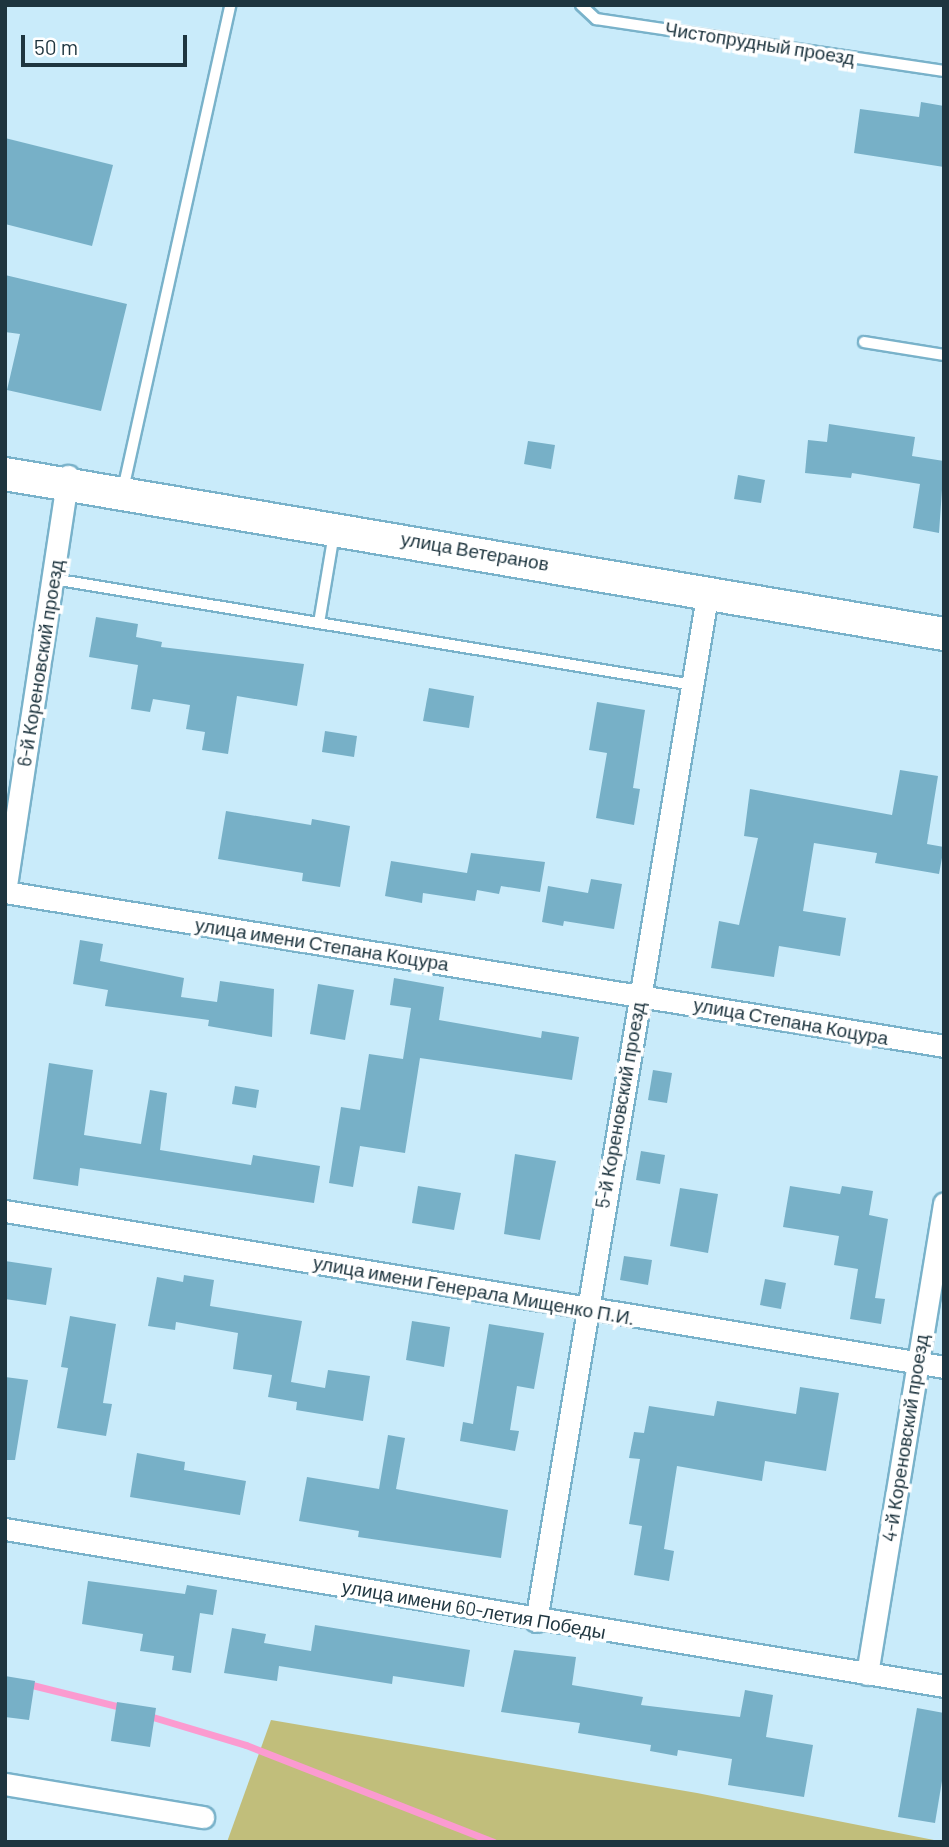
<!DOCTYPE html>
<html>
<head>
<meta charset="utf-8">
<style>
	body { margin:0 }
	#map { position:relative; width:949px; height:1847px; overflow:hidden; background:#c9ebfa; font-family:Barlow,sans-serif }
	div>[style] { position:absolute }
	.green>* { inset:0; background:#c1be7b }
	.stream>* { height:7px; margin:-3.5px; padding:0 3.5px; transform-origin:3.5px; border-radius:3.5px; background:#fb9bd0 }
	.building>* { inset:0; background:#77b0c7 }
	.roads { filter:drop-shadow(2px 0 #79b2ca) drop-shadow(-2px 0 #79b2ca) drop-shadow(0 2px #79b2ca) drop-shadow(0 -2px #79b2ca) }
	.lane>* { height:10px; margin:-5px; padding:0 5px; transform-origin:5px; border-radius:5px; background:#fff }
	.street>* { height:21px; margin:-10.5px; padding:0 10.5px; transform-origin:10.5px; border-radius:10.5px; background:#fff }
	.secondary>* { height:32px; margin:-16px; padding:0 16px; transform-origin:16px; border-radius:16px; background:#fff }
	span { translate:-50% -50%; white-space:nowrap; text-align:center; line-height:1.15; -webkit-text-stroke:7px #fff; paint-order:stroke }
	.street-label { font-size:19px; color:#1e353f }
	.frame { position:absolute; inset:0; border:7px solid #1e353f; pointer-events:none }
	.scale { position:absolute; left:21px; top:35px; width:166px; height:32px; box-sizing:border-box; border:4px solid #1e353f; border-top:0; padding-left:9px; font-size:21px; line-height:24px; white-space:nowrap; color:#1e353f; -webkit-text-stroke:5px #fff; paint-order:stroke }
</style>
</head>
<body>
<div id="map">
	<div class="green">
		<div style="clip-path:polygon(271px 1720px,697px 1793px,944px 1842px,227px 1842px)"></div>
	</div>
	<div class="stream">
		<div style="left:28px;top:1684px;width:100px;rotate:13.9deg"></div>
		<div style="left:146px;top:1715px;width:104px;rotate:16.7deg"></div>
		<div style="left:246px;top:1745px;width:266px;rotate:21.4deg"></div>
	</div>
	<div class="building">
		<div style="clip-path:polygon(921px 102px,944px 106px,944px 167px,854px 153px,860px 109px,919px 117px)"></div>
		<div style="clip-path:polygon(5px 138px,113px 165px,92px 246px,5px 224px)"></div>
		<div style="clip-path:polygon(5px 275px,127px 304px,101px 411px,7px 390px,20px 334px,5px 332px)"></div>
		<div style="clip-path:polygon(829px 424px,915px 437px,912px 456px,944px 461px,939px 533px,913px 528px,920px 484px,852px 473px,851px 478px,805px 473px,808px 440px,827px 442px)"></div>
		<div style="clip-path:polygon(528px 441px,555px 445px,551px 469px,524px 464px)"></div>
		<div style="clip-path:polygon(738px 475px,765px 480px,761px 503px,734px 499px)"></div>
		<div style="clip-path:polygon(96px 617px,138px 624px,136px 637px,162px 642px,161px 647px,304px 664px,297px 706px,237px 696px,228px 754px,202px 750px,205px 732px,186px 729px,190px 705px,153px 699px,150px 712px,131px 709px,138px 665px,89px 657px)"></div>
		<div style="clip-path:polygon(429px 688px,474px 696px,469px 728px,423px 721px)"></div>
		<div style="clip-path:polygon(597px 702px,645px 710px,633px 788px,640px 789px,634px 825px,596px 818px,607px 753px,589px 750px)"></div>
		<div style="clip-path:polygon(325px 731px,357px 736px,354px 757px,322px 752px)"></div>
		<div style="clip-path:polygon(900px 770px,938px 776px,927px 844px,944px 847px,939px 874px,875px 863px,877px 853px,814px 843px,803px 911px,846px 918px,840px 956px,779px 946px,774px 977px,711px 968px,719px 921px,739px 925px,758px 838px,744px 836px,750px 789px,892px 815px)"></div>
		<div style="clip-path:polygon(226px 811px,311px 825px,312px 819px,350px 826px,340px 887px,302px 881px,303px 873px,218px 859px)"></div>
		<div style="clip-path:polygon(471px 853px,545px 862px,540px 892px,501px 886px,499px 894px,477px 890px,475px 901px,423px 893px,422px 903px,385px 896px,391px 861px,467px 873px)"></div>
		<div style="clip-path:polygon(591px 879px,622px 884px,614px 929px,564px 921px,563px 926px,542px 922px,548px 886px,588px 893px)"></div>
		<div style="clip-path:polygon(80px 940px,103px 944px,100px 961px,184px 978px,181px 997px,217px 1002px,220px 981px,274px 989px,272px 1037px,208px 1026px,209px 1020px,105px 1006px,108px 990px,73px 984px)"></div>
		<div style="clip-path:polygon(394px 978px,444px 987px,439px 1020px,541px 1038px,542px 1031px,579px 1037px,572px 1080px,420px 1058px,405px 1153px,360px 1146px,353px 1187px,329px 1183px,341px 1107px,360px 1110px,369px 1054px,403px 1059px,411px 1008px,390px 1005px)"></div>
		<div style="clip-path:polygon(318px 984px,354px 990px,345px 1040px,310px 1034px)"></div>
		<div style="clip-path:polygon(49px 1063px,93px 1070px,84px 1135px,141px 1144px,150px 1090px,167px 1093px,160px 1150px,251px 1165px,253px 1155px,320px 1166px,314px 1203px,80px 1168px,78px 1186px,33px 1179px)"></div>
		<div style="clip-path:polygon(653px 1070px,672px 1073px,667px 1103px,648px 1100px)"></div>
		<div style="clip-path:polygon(235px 1086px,259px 1090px,256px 1108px,232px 1104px)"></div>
		<div style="clip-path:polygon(641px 1151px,665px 1155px,660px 1184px,636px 1180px)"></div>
		<div style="clip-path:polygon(515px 1154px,556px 1161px,540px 1240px,504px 1234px)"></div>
		<div style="clip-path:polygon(418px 1186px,461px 1193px,454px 1230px,412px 1223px)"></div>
		<div style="clip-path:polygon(790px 1186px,840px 1194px,842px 1186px,873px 1191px,869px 1215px,888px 1219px,875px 1298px,885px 1299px,881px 1324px,850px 1319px,858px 1269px,834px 1265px,839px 1236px,783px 1227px)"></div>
		<div style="clip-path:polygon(680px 1188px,718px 1194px,708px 1253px,670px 1246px)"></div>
		<div style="clip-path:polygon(624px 1256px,652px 1260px,648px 1285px,620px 1280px)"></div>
		<div style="clip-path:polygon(5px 1261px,52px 1268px,46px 1305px,5px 1299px)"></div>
		<div style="clip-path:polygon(184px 1275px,214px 1280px,210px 1306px,302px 1321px,291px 1382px,325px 1388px,328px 1370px,370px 1376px,363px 1421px,296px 1410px,297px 1402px,268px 1397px,272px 1375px,233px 1369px,238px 1333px,176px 1322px,175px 1330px,148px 1326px,157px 1277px,183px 1282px)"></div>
		<div style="clip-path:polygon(765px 1279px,786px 1283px,781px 1309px,760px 1305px)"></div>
		<div style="clip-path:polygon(70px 1316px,116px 1324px,103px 1403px,112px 1404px,106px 1436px,57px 1428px,68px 1368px,61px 1367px)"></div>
		<div style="clip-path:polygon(412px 1321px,450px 1327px,444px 1367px,406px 1360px)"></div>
		<div style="clip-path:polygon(489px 1324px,544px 1333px,534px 1389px,517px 1386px,510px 1430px,519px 1431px,515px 1451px,460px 1441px,463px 1422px,473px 1424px)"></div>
		<div style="clip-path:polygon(5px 1377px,28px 1380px,15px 1460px,5px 1460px)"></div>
		<div style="clip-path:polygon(800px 1387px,839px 1393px,826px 1471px,765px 1461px,762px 1481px,677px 1466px,664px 1549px,674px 1551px,669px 1581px,634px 1575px,642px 1526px,629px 1524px,640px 1459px,629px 1458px,634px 1432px,644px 1433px,649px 1406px,714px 1416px,717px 1401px,796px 1414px)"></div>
		<div style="clip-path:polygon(388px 1435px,405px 1438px,396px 1489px,508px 1510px,501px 1558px,358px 1537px,359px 1531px,299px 1521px,307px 1477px,379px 1489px)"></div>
		<div style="clip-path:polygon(137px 1453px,185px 1462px,184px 1470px,246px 1481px,240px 1515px,130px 1497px)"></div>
		<div style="clip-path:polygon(88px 1581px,185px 1594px,187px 1585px,217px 1590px,213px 1615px,200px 1613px,191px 1673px,172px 1670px,174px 1656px,140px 1651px,143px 1634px,82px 1624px)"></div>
		<div style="clip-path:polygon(315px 1625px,470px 1650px,464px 1687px,393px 1676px,392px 1684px,279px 1666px,277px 1681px,224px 1673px,232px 1628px,266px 1634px,264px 1643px,311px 1651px)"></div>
		<div style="clip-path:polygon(514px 1650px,576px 1657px,572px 1685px,643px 1697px,641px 1705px,740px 1717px,745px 1690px,773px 1695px,766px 1737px,813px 1745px,804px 1797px,728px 1785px,732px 1759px,678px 1750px,677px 1756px,650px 1751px,651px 1745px,578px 1733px,580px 1723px,501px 1712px)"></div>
		<div style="clip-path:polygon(5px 1676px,35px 1681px,29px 1720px,5px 1717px)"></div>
		<div style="clip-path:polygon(117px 1702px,156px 1708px,150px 1747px,111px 1741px)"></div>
		<div style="clip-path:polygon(917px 1708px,944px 1713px,944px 1769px,935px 1823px,898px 1817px)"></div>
	</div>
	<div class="roads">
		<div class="lane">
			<div style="left:581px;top:5px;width:21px;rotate:43deg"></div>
			<div style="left:596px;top:19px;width:352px;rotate:8.5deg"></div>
			<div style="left:864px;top:342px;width:81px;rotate:9.2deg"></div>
			<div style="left:124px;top:485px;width:492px;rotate:-77.5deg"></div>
			<div style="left:53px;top:579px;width:649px;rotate:9.4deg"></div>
			<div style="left:319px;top:623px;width:91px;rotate:-80.5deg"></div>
		</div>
		<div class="street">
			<div style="left:5px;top:892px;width:952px;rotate:9.31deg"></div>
			<div style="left:5px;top:892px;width:421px;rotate:-81.4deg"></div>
			<div style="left:5px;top:1211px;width:952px;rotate:9.43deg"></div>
			<div style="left:5px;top:1529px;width:952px;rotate:9.49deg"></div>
			<div style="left:536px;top:1621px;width:1044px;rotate:-80.52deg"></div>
			<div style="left:867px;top:1674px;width:477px;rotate:-80.7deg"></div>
			<div style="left:5px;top:1784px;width:201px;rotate:9.5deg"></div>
		</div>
		<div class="secondary">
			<div style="left:5px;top:474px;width:953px;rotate:9.67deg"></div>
		</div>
	</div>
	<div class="street-label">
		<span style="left:760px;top:43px;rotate:9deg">Чистопрудный проезд</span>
		<span style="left:475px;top:551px;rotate:10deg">улица Ветеранов</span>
		<span style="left:40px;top:663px;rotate:-81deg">6-й Кореновский проезд</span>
		<span style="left:322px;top:944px;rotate:9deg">улица имени Степана Коцура</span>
		<span style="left:791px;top:1021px;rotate:10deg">улица Степана Коцура</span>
		<span style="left:620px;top:1105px;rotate:-80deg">5-й Кореновский проезд</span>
		<span style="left:474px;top:1290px;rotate:10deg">улица имени Генерала Мищенко П.И.</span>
		<span style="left:905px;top:1438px;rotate:-81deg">4-й Кореновский проезд</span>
		<span style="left:474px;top:1609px;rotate:10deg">улица имени 60-летия Победы</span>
	</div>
	<div class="frame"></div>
	<div class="scale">50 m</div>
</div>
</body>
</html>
